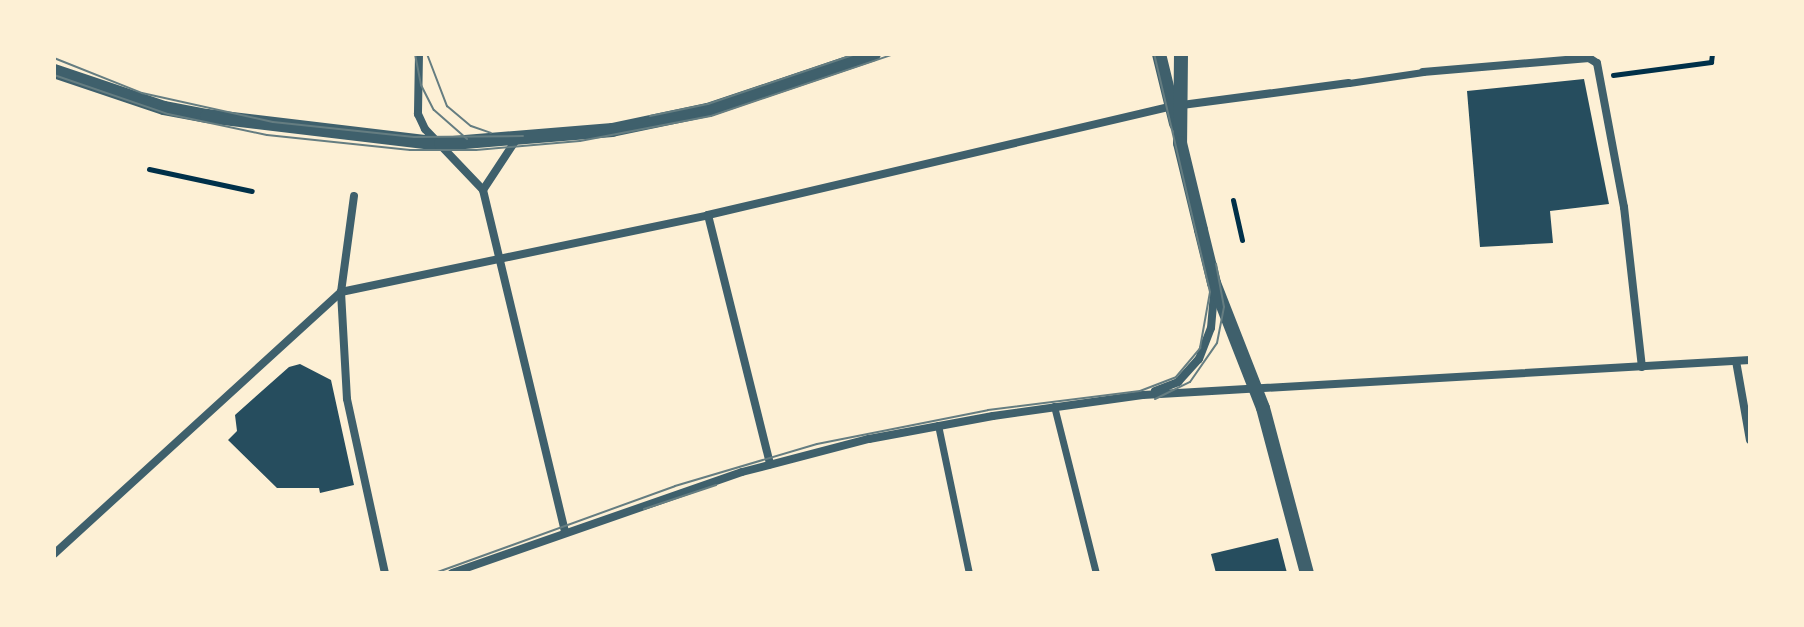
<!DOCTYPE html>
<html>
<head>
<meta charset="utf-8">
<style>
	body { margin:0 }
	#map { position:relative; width:1804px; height:627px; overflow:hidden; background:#fdf0d5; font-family:"DM Sans",sans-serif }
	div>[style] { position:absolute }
	.building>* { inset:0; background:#264d5e }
	.path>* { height:5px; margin:-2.5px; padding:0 2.5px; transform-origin:2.5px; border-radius:2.5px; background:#003049 }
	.pedestrian>* { height:7px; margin:-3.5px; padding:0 3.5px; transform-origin:3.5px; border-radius:3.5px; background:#3f606c }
	.minor>* { height:8px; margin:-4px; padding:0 4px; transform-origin:4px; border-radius:4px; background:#3f606c }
	.tertiary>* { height:14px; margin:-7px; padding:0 7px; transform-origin:7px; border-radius:7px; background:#3f606c }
	.tram>* { height:2px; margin:-1px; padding:0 1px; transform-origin:1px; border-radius:1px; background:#657d81 }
	span { translate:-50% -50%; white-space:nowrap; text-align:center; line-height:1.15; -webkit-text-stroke:7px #fdf0d5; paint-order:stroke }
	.frame { position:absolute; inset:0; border:56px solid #fdf0d5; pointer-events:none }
</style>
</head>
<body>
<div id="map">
	<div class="building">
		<div style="clip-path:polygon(1584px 79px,1609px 204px,1550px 211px,1553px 243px,1480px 247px,1467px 91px)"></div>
		<div style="clip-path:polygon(300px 364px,331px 380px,354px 485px,320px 493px,319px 488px,277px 488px,228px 440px,237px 431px,235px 415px,289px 367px)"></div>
		<div style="clip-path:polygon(1278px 538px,1287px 573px,1216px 573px,1211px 554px)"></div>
	</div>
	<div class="path">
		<div style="left:1613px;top:75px;width:99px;rotate:-7.6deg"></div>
		<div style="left:1711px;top:62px;width:8px;rotate:-83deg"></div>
		<div style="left:149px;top:169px;width:105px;rotate:12.1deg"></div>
		<div style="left:1233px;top:200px;width:41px;rotate:77.3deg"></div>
	</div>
	<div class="pedestrian">
		<div style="left:1349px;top:83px;width:75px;rotate:-8.5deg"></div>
		<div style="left:1054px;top:406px;width:172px;rotate:75.9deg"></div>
		<div style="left:938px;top:425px;width:151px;rotate:78.2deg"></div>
	</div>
	<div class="minor">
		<div style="left:419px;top:54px;width:60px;rotate:91deg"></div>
		<div style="left:418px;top:114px;width:17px;rotate:65deg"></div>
		<div style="left:425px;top:129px;width:84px;rotate:46.4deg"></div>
		<div style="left:483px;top:190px;width:352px;rotate:76.5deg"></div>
		<div style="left:1423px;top:72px;width:167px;rotate:-4.8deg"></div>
		<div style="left:1589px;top:58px;width:9px;rotate:32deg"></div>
		<div style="left:1597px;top:63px;width:147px;rotate:79.4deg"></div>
		<div style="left:1624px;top:207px;width:161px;rotate:83.6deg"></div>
		<div style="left:1182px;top:105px;width:168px;rotate:-7.5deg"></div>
		<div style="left:483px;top:190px;width:60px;rotate:-56.6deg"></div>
		<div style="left:354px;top:196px;width:97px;rotate:97.7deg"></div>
		<div style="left:341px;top:292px;width:107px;rotate:86.8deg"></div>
		<div style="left:347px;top:399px;width:178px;rotate:77.7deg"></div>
		<div style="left:708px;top:215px;width:257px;rotate:76deg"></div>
		<div style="left:1736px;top:361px;width:80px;rotate:80deg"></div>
		<div style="left:1155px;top:391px;width:25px;rotate:-21deg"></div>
		<div style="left:1178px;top:382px;width:31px;rotate:-48deg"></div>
		<div style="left:1199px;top:359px;width:33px;rotate:-69deg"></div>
		<div style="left:1211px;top:328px;width:37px;rotate:-85deg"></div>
		<div style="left:54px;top:554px;width:389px;rotate:-42.4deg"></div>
		<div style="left:341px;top:292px;width:375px;rotate:-11.8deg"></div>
		<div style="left:708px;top:215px;width:477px;rotate:-13.2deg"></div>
		<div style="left:452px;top:573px;width:307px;rotate:-19.2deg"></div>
		<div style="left:742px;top:472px;width:131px;rotate:-14.6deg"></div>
		<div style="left:869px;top:439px;width:126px;rotate:-10.5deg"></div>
		<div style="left:993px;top:416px;width:151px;rotate:-8deg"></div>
		<div style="left:1143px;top:395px;width:608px;rotate:-3.3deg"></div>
	</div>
	<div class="tertiary">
		<div style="left:1159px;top:54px;width:72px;rotate:76.3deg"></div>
		<div style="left:1181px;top:54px;width:89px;rotate:90.6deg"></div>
		<div style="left:1180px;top:143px;width:89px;rotate:76.4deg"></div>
		<div style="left:1201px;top:230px;width:55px;rotate:76.2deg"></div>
		<div style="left:1214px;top:283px;width:134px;rotate:68.6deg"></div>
		<div style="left:1263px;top:408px;width:171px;rotate:75.1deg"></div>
		<div style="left:54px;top:71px;width:116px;rotate:18.6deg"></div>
		<div style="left:164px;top:108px;width:44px;rotate:10.5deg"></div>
		<div style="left:207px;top:116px;width:236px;rotate:6.8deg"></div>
		<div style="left:441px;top:144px;width:172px;rotate:-4.7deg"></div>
		<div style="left:612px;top:130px;width:98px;rotate:-11.8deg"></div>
		<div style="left:708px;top:110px;width:175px;rotate:-18.6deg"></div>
	</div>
	<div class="tram">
		<div style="left:415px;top:54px;width:32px;rotate:79deg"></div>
		<div style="left:421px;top:85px;width:28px;rotate:63deg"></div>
		<div style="left:434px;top:110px;width:44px;rotate:41.3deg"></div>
		<div style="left:427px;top:54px;width:56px;rotate:69deg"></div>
		<div style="left:447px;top:106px;width:31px;rotate:40deg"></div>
		<div style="left:471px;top:126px;width:21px;rotate:19deg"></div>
		<div style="left:54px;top:58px;width:95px;rotate:21.7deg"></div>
		<div style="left:142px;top:93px;width:134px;rotate:12.5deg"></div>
		<div style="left:273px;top:122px;width:142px;rotate:6.1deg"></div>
		<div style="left:414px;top:137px;width:109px;rotate:-0.5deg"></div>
		<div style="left:54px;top:75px;width:120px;rotate:18.9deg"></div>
		<div style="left:168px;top:114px;width:101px;rotate:12deg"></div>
		<div style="left:267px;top:135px;width:144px;rotate:6deg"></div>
		<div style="left:410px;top:150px;width:66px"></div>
		<div style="left:476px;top:150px;width:104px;rotate:-4.9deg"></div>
		<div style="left:580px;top:141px;width:133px;rotate:-10.8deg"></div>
		<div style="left:711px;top:116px;width:193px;rotate:-18.7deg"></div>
		<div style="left:650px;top:116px;width:59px;rotate:-11.7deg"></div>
		<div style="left:708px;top:104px;width:156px;rotate:-18.7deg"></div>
		<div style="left:1155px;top:399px;width:39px;rotate:-26deg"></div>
		<div style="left:1190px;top:382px;width:47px;rotate:-55.3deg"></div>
		<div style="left:1217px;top:343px;width:37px;rotate:-79deg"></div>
		<div style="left:1224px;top:307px;width:44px;rotate:-100.5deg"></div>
		<div style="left:644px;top:509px;width:76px;rotate:-18.4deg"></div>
		<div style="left:435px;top:573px;width:255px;rotate:-19.9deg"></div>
		<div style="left:675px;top:486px;width:148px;rotate:-16.5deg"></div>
		<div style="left:817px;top:444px;width:174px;rotate:-11.2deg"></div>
		<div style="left:988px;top:410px;width:153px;rotate:-7.1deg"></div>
		<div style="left:1140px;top:391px;width:39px;rotate:-21deg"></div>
		<div style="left:1176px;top:377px;width:38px;rotate:-50deg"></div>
		<div style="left:1200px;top:348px;width:57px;rotate:-79.9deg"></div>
		<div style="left:1210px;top:292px;width:244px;rotate:-103.2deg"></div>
	</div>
	<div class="frame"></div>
</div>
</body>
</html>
